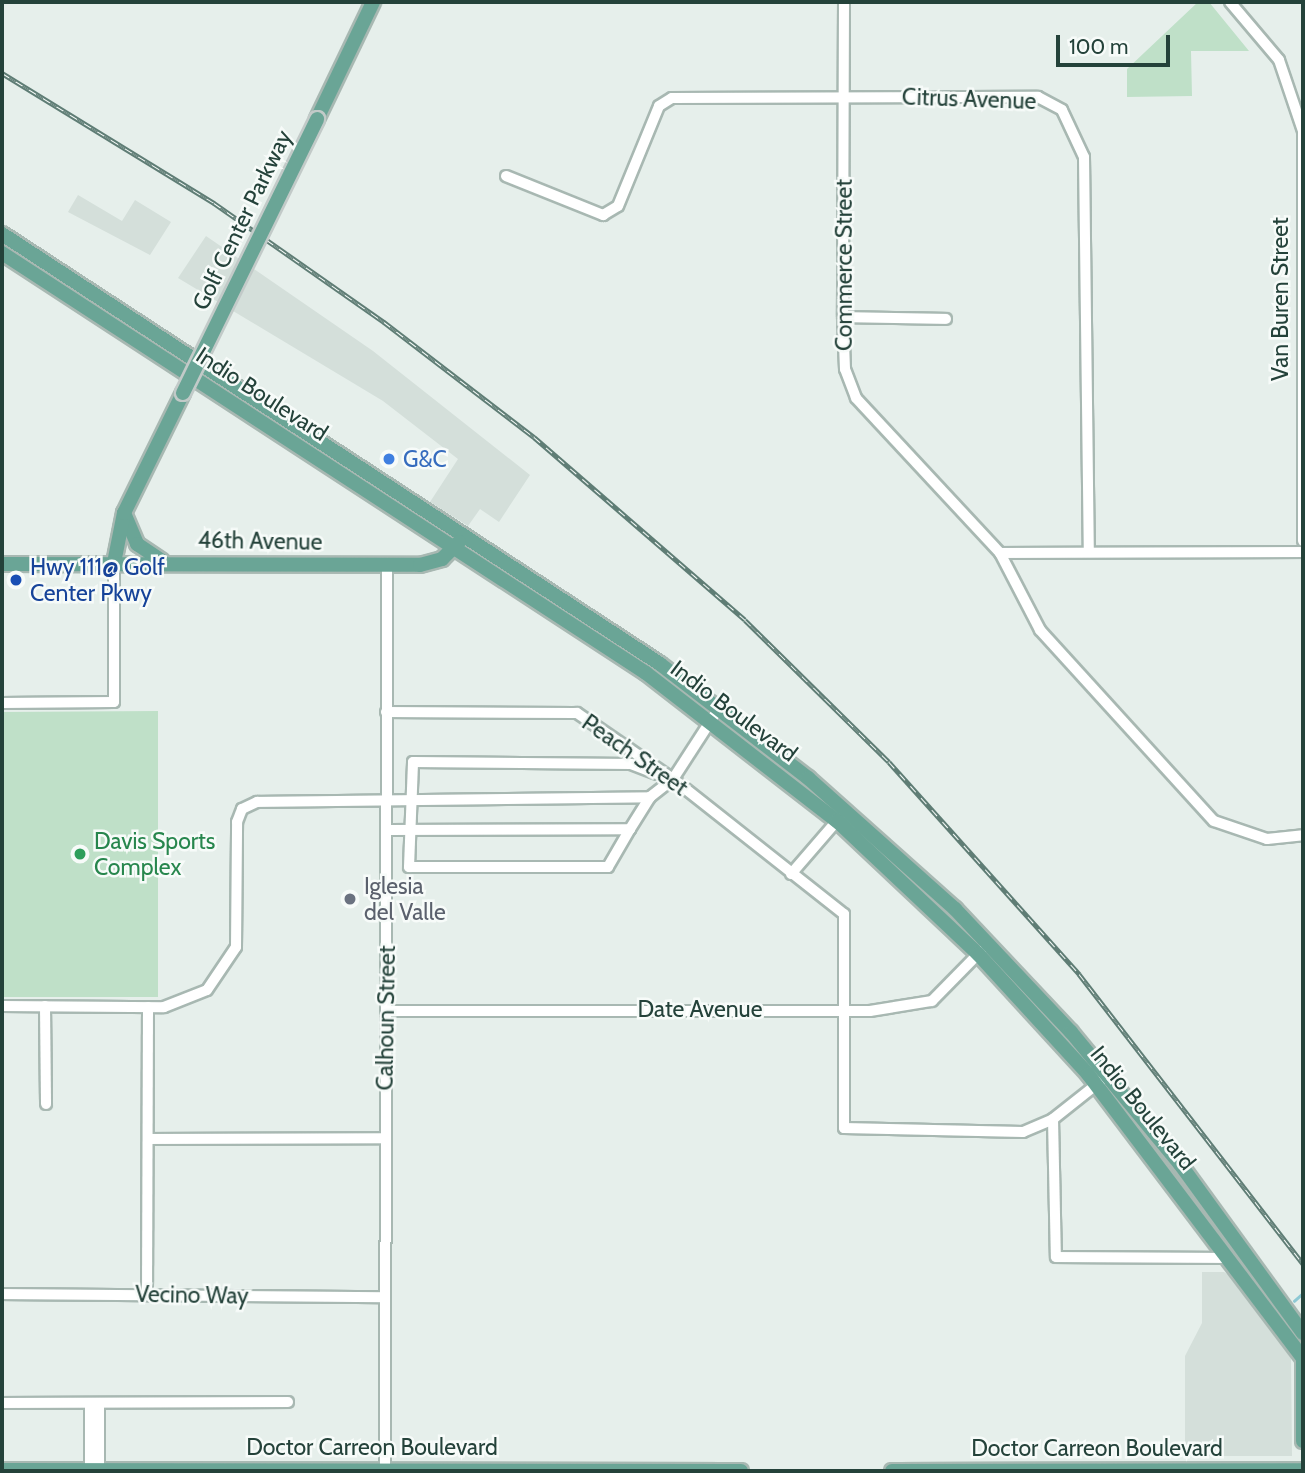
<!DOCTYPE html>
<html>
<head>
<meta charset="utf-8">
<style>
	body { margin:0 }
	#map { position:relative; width:1305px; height:1473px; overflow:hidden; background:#e6efeb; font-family:Cabin,sans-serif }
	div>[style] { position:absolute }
	.built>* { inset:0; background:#d4dfda }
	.green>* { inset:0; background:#bfe0c8 }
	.stream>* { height:2.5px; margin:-1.25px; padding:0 1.25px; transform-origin:1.25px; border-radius:1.25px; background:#8ec9d4 }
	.roads { filter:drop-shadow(2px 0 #a8b8b2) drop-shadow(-2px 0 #a8b8b2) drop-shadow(0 2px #a8b8b2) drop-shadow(0 -2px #a8b8b2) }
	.minor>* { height:10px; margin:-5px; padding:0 5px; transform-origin:5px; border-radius:5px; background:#fff }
	.major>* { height:14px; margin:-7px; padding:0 7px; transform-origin:7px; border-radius:7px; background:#6aa596 }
	.rail>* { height:5px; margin-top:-2.5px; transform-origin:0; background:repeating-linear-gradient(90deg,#f7fbf9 0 8px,#5f7d75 0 16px); box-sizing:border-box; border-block:2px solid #5f7d75 }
	.bridges { filter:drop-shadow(2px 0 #c2cac8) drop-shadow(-2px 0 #c2cac8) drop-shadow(0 2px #c2cac8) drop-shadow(0 -2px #c2cac8) }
	.major-bridge>* { height:14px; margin:-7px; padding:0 7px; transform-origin:7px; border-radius:7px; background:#6aa596 }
	.dots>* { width:19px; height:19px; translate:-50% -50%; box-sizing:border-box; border:4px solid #f7fbf9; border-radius:50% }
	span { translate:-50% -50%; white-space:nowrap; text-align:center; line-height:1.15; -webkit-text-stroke:5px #f7fbf9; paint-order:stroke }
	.street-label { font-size:23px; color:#24423a }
	.shop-label { font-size:23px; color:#366cbe }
	.left { translate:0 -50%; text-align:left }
	.transit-label { font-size:23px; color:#164399 }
	.leisure-label { font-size:23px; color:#27864d }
	.worship-label { font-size:23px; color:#5b616d }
	.frame { position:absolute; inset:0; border:4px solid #24423a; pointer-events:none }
	.scale { position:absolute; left:1056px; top:35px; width:114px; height:32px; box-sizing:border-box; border:4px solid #24423a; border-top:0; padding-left:9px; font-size:21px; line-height:24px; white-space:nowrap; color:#24423a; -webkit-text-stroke:5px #f7fbf9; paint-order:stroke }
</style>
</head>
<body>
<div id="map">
	<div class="built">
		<div style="clip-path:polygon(78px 195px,122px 221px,135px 200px,171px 222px,150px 255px,68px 212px)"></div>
		<div style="clip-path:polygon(206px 236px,373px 351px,530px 475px,499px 522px,480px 509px,468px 526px,430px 502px,458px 459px,383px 401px,178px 278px)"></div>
		<div style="clip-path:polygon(1202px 1272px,1224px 1272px,1235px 1279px,1291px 1357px,1292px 1456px,1185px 1456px,1185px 1356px,1202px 1323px)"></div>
	</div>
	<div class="green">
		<div style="clip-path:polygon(1198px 2px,1209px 2px,1249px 51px,1191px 51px,1192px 96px,1127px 97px,1127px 69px)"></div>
		<div style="clip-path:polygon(158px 711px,158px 997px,2px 997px,2px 712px)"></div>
	</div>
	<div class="stream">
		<div style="left:1294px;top:1301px;width:12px;rotate:-42deg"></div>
	</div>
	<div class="roads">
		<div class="minor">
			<div style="left:844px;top:2px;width:315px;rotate:90.2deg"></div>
			<div style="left:843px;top:317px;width:52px;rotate:87.8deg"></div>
			<div style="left:845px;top:369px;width:31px;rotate:69deg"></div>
			<div style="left:856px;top:398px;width:212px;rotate:47.1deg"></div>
			<div style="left:1000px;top:553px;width:87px;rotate:62.5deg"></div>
			<div style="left:1040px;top:630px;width:258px;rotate:47.7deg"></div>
			<div style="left:1214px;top:821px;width:56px;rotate:18.8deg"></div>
			<div style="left:1267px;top:839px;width:36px;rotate:-6deg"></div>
			<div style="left:1230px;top:2px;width:76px;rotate:49.8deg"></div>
			<div style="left:1279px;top:60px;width:75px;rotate:71.3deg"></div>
			<div style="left:1303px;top:131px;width:410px;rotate:90deg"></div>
			<div style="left:506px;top:176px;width:105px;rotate:21.9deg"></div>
			<div style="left:603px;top:215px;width:17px;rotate:-31deg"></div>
			<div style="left:618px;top:206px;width:108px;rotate:-67.7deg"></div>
			<div style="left:659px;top:106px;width:15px;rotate:-32deg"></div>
			<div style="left:672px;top:98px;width:366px;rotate:-0.2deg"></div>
			<div style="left:1038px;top:97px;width:27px;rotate:28deg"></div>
			<div style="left:1062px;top:110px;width:52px;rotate:64.9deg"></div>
			<div style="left:1084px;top:157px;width:395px;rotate:89.3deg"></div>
			<div style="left:843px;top:317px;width:103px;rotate:1.1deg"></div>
			<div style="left:1000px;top:553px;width:303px;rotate:-0.2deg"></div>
			<div style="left:2px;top:703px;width:112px;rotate:-0.5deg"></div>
			<div style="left:114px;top:702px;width:139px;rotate:-90deg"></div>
			<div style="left:386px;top:712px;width:191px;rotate:0.3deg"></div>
			<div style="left:577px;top:713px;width:116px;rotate:34.5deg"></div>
			<div style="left:673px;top:779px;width:218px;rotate:38.3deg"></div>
			<div style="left:844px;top:914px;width:214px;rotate:90deg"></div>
			<div style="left:844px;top:1128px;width:179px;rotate:1.3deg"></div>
			<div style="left:1023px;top:1132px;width:33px;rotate:-23deg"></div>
			<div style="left:1053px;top:1119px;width:61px;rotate:-38.4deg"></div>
			<div style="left:630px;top:829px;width:44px;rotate:120.1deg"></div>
			<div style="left:608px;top:867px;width:199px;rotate:180deg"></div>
			<div style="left:409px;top:867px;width:105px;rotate:-87.8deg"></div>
			<div style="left:413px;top:762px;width:218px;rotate:0.5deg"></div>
			<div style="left:631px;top:764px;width:28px;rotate:21deg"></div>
			<div style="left:387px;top:830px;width:243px;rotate:-0.2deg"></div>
			<div style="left:630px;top:829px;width:38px;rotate:-58deg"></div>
			<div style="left:650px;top:797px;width:29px;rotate:-38deg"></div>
			<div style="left:673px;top:779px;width:85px;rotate:-57.1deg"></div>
			<div style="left:791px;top:874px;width:78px;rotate:-49.2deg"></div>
			<div style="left:2px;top:1006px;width:162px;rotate:0.4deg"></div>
			<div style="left:164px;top:1007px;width:46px;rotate:-21.6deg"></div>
			<div style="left:207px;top:990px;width:52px;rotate:-56deg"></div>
			<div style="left:236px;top:947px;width:125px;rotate:-89.5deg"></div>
			<div style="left:237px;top:822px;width:14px;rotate:-69deg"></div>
			<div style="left:242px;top:809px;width:17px;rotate:-25deg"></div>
			<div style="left:257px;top:802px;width:393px;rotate:-0.7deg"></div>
			<div style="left:45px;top:1006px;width:98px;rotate:89.4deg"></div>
			<div style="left:387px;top:1011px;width:483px"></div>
			<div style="left:870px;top:1011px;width:63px;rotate:-9.2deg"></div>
			<div style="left:932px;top:1001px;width:70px;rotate:-45.6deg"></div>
			<div style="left:1053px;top:1119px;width:138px;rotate:88.8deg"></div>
			<div style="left:1056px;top:1257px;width:173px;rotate:0.3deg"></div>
			<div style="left:148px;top:1139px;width:237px;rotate:-0.2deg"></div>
			<div style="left:2px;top:1294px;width:379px;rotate:0.5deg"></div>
			<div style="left:147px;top:1295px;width:288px;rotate:-89.8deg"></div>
			<div style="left:2px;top:1403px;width:286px;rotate:-0.2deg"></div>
			<div style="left:99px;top:1403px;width:67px;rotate:90deg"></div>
			<div style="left:90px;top:1470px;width:67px;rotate:-90deg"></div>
			<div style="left:385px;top:1471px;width:906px;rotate:-89.87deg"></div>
		</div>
		<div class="major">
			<div style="left:317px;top:119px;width:130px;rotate:-64.4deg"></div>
			<div style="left:2px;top:234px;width:786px;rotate:33.16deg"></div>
			<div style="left:660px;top:664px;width:187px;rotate:37.6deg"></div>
			<div style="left:808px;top:778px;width:197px;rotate:41.7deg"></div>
			<div style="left:955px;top:909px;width:169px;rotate:46.7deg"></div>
			<div style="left:1071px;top:1032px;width:171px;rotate:50.5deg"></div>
			<div style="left:1180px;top:1164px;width:209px;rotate:54deg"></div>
			<div style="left:2px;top:253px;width:769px;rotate:33.11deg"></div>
			<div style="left:646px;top:673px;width:242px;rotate:37.8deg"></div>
			<div style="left:837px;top:821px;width:194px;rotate:43.3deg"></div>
			<div style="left:978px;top:954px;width:163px;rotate:47.5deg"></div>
			<div style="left:1088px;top:1074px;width:356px;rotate:52.9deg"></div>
			<div style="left:124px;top:513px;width:34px;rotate:67deg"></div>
			<div style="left:137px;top:544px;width:30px;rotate:34deg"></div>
			<div style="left:114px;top:563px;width:51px;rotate:-78.7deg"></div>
			<div style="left:124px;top:513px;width:134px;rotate:-63.8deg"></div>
			<div style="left:2px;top:564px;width:418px;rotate:0.1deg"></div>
			<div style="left:420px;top:565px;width:23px;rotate:-15deg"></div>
			<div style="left:442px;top:559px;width:24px;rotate:-45deg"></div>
			<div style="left:1303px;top:1360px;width:81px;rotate:90deg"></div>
			<div style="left:2px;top:1470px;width:739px;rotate:0.08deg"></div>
			<div style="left:892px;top:1471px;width:411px;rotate:-0.1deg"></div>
		</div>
	</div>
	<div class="rail">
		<div style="left:2px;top:73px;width:249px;rotate:31.5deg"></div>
		<div style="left:214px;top:203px;width:208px;rotate:35deg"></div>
		<div style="left:384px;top:322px;width:189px;rotate:37.5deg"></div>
		<div style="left:534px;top:437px;width:279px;rotate:40.9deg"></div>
		<div style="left:745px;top:620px;width:202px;rotate:44.6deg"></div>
		<div style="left:889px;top:762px;width:285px;rotate:48.1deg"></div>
		<div style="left:1079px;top:974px;width:366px;rotate:52.3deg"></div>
	</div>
	<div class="bridges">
		<div class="major-bridge">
			<div style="left:183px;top:393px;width:305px;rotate:-63.9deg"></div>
		</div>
	</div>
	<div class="dots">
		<div style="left:389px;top:459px;background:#3f7fe0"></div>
		<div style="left:16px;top:580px;background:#1a4fb4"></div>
		<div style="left:80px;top:854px;background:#2e9e5b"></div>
		<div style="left:350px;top:899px;background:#6b7280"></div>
	</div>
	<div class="street-label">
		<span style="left:969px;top:99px;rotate:2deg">Citrus Avenue</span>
		<span style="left:242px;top:220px;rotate:-64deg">Golf Center Parkway</span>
		<span style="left:844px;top:265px;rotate:-90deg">Commerce Street</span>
		<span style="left:1280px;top:299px;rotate:-90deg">Van Buren Street</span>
		<span style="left:262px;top:394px;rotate:33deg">Indio Boulevard</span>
		<span style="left:260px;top:541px;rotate:1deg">46th Avenue</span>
		<span style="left:734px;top:711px;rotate:37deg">Indio Boulevard</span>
		<span style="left:635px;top:755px;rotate:35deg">Peach Street</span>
		<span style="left:700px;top:1009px">Date Avenue</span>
		<span style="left:386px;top:1018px;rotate:-89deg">Calhoun Street</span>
		<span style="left:1143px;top:1108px;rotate:51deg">Indio Boulevard</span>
		<span style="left:192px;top:1295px;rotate:1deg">Vecino Way</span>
		<span style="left:372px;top:1447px">Doctor Carreon Boulevard</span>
		<span style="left:1097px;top:1448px">Doctor Carreon Boulevard</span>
	</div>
	<div class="shop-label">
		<span class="left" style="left:403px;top:459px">G&amp;C</span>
	</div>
	<div class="transit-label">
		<span class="left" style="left:30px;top:580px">Hwy 111@ Golf<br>Center Pkwy</span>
	</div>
	<div class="leisure-label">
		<span class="left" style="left:94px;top:854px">Davis Sports<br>Complex</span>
	</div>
	<div class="worship-label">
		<span class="left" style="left:364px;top:899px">Iglesia<br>del Valle</span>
	</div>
	<div class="frame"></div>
	<div class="scale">100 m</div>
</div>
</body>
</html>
